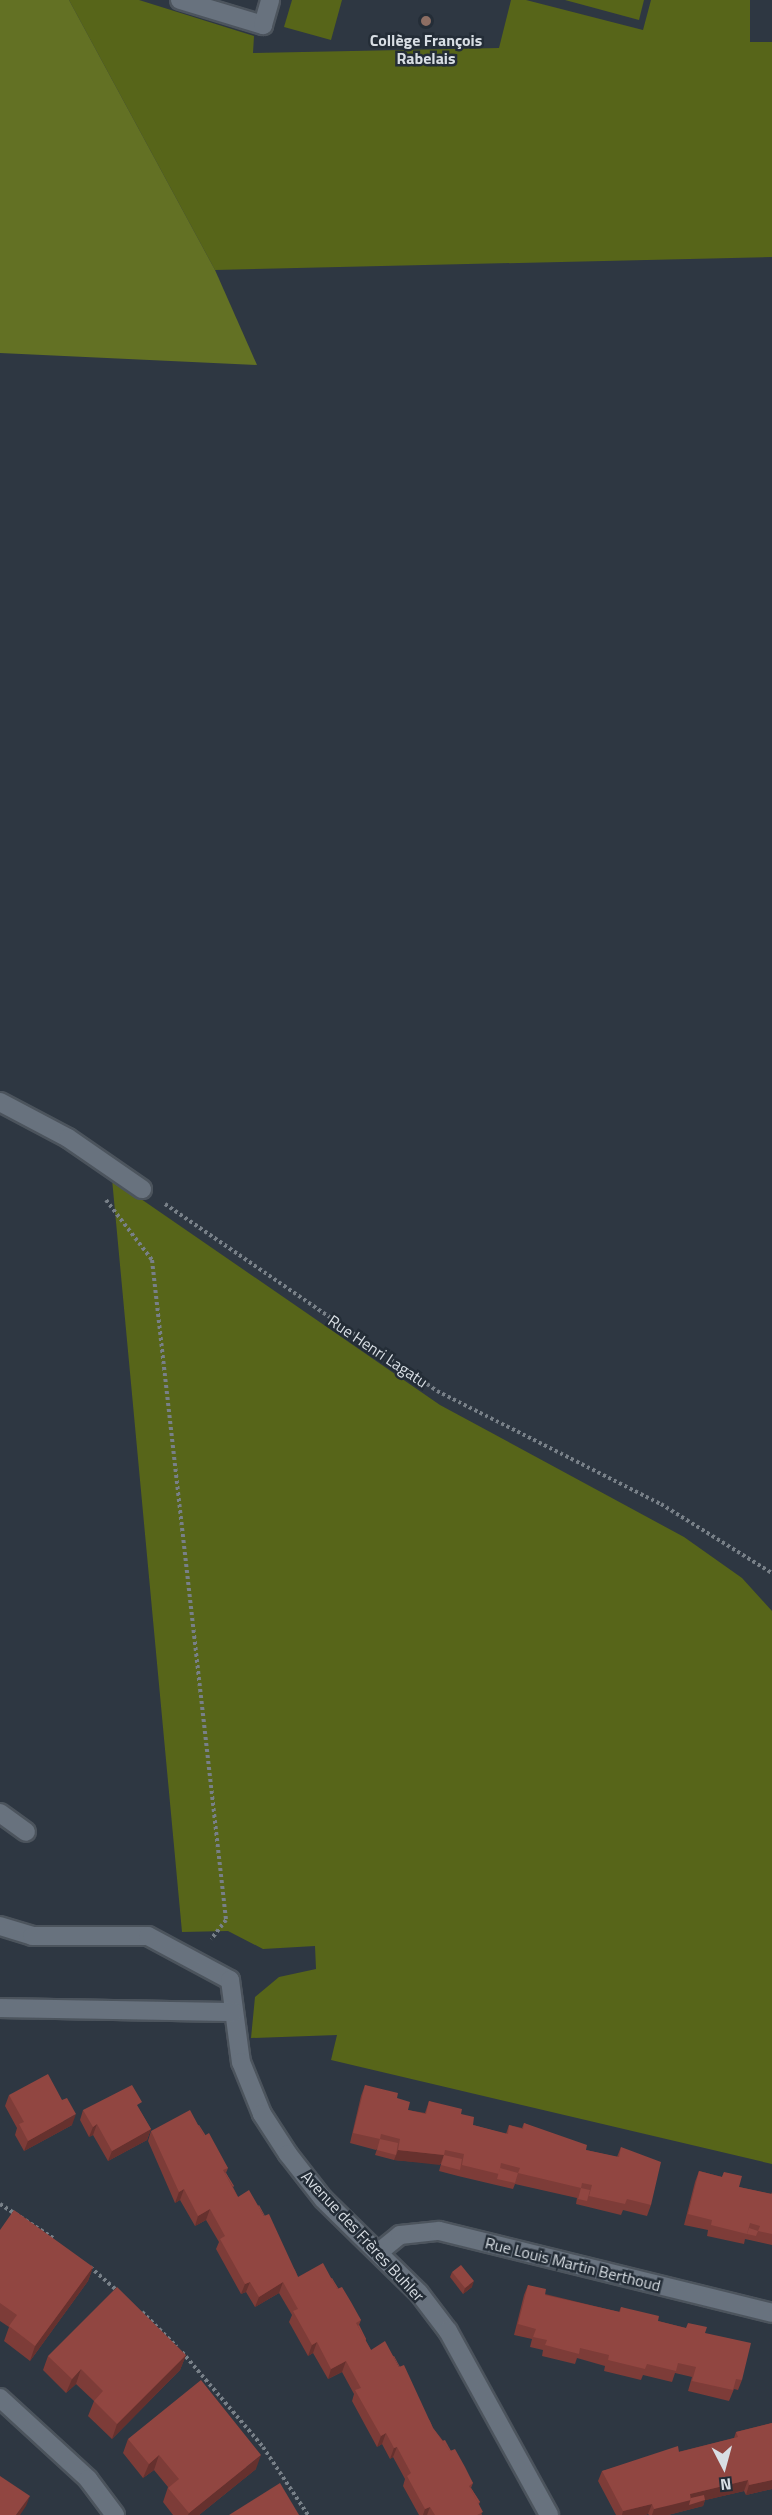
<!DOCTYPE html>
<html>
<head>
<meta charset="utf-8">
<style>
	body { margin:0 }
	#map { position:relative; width:772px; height:2515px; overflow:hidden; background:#2e3742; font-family:"Titillium Web",sans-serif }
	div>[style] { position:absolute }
	.green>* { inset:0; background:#576519 }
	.forest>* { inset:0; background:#637124 }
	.path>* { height:4px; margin-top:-2px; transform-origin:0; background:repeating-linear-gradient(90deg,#788088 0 3px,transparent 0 6px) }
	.roads { filter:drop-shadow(2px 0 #4c545d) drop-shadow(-2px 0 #4c545d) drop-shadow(0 2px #4c545d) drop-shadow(0 -2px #4c545d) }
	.minor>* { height:18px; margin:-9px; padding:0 9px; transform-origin:9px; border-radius:9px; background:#68727e }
	.wall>* { inset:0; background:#7d3c38 }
	.shaded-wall>* { inset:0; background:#66312e }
	.building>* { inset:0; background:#914641 }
	.dots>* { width:16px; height:16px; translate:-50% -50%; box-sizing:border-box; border:3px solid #242d37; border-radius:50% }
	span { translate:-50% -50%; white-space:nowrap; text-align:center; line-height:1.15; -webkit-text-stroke:5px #242d37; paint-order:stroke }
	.poi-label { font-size:16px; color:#d8dee4; font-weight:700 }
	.street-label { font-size:16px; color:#d8dee4 }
	.north { position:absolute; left:694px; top:2437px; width:60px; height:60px; -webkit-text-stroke:4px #242d37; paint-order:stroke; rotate:174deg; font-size:16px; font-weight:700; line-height:24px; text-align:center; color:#d8dee4 }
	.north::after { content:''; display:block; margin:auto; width:21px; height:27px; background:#d8dee4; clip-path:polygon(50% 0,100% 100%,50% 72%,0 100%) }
</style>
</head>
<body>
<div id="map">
	<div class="green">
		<div style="clip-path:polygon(69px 0,139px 0,254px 36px,253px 53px,499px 48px,511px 0,526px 0,643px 30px,651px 0,750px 0,750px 42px,772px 42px,772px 257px,215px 270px)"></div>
		<div style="clip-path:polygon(292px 0,342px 0,331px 40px,284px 27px)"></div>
		<div style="clip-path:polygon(565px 0,644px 0,639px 20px)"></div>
		<div style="clip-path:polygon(112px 1179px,440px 1405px,684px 1537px,742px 1578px,772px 1611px,772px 2164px,331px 2060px,337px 2035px,251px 2038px,255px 1997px,279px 1977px,316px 1969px,315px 1946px,263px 1949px,228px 1931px,182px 1932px)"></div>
	</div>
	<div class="forest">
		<div style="clip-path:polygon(0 0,69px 0,215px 270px,257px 365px,0 353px)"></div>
	</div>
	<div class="path">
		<div style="left:106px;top:1200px;width:76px;rotate:52.5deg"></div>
		<div style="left:152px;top:1260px;width:664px;rotate:83.6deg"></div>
		<div style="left:226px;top:1920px;width:24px;rotate:128deg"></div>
		<div style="left:165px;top:1204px;width:330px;rotate:34.5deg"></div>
		<div style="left:437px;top:1391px;width:251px;rotate:26.8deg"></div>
		<div style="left:661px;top:1504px;width:131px;rotate:31.9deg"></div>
		<div style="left:0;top:2204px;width:63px;rotate:32.7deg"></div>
		<div style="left:90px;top:2267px;width:37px;rotate:41deg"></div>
		<div style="left:142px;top:2312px;width:49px;rotate:45deg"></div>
		<div style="left:182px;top:2352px;width:125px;rotate:49.5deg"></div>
		<div style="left:263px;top:2447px;width:82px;rotate:56.5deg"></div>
	</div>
	<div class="roads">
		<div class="minor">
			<div style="left:180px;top:0;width:87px;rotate:16.8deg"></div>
			<div style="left:263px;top:25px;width:26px;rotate:-74deg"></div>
			<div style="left:0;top:1102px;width:77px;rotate:27.9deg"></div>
			<div style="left:68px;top:1138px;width:90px;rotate:34.6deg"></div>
			<div style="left:0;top:1813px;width:32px;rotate:36deg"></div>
			<div style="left:0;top:1926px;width:34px;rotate:17deg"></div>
			<div style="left:32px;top:1936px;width:116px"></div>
			<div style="left:148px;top:1936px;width:93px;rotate:28.2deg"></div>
			<div style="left:230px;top:1980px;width:83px;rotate:82.4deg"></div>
			<div style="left:241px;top:2062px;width:56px;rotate:68deg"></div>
			<div style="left:262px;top:2114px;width:48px;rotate:57deg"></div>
			<div style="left:288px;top:2154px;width:57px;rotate:52.1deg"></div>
			<div style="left:323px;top:2199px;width:134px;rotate:44.4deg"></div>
			<div style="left:419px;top:2293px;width:48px;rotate:52.7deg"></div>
			<div style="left:448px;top:2331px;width:210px;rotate:61.2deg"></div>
			<div style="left:0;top:2008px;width:234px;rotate:1deg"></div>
			<div style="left:379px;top:2252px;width:27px;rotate:-39deg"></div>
			<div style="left:400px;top:2235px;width:39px;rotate:-6deg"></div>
			<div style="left:439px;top:2231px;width:343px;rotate:13.8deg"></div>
			<div style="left:0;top:2398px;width:120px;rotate:42.6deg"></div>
			<div style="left:88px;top:2479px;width:45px;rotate:53.1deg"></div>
		</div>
	</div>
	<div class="wall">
		<div style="clip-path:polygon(365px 2085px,397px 2098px,408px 2110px,425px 2113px,429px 2101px,461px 2114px,473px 2125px,506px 2134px,509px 2125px,522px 2128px,524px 2123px,586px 2150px,617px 2157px,621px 2147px,651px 2205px,647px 2216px,623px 2210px,621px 2215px,576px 2204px,577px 2198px,515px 2184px,513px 2189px,458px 2176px,439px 2171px,441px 2164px,394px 2160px,375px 2155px,377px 2149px,376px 2150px,350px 2143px,361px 2096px)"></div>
		<div style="clip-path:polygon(9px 2095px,72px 2125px,24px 2151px,15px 2135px,17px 2128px,5px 2106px)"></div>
		<div style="clip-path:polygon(139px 2109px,151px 2129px,147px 2140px,108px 2161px,93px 2135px,89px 2137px,80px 2120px,83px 2110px)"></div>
		<div style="clip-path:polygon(198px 2125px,228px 2168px,226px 2173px,238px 2197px,295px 2270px,298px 2277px,331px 2278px,338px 2288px,361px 2320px,359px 2325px,366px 2339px,366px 2341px,371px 2350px,430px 2421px,433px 2428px,451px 2451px,473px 2483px,471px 2488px,480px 2502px,479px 2504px,482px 2515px,419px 2515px,403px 2486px,405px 2479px,393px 2457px,390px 2459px,382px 2444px,377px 2447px,352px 2401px,354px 2394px,342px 2372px,328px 2379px,313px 2353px,308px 2356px,289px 2322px,292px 2315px,279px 2293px,255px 2307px,246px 2292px,241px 2294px,216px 2249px,219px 2242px,206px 2220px,195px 2226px,180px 2200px,175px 2203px,148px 2141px,151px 2131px)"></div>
		<div style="clip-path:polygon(699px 2171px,722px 2177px,724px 2172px,739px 2187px,771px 2194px,772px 2192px,772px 2245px,745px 2239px,744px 2244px,707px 2236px,708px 2230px,684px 2225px,695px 2182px)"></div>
		<div style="clip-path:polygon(0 2230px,93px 2267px,88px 2281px,30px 2361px,4px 2341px,9px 2327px,0 2321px)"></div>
		<div style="clip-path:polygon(452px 2272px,472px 2287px,463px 2294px,450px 2277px)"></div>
		<div style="clip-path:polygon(528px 2285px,545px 2294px,619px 2312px,621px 2307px,658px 2321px,705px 2333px,742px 2380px,738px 2390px,734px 2389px,729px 2401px,688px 2391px,692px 2377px,675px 2373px,672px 2382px,643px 2375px,641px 2380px,604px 2371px,605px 2366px,577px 2358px,575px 2364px,542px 2356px,543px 2350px,530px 2347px,532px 2339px,514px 2335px,524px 2295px)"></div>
		<div style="clip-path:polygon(186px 2355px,180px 2370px,112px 2439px,88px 2416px,94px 2401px,76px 2384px,66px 2393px,43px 2370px,48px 2356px)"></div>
		<div style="clip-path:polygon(772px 2423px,772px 2489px,746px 2495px,744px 2491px,705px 2500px,703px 2506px,668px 2515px,649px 2515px,648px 2514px,645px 2515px,616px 2515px,598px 2481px,602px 2471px,734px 2438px,736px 2432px)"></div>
		<div style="clip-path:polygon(128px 2439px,256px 2469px,199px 2515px,173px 2515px,163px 2502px,168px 2487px,154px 2470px,143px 2478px,123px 2453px)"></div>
	</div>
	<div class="shaded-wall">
		<div style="clip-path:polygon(76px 2114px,72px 2125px,24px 2151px,28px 2141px)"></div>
		<div style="clip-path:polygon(97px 2124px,93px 2135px,89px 2137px,93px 2127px)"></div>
		<div style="clip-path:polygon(151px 2129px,147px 2140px,108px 2161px,112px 2151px)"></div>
		<div style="clip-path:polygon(398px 2150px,444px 2155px,440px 2165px,394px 2160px)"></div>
		<div style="clip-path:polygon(184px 2189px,180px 2200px,175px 2203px,179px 2192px)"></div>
		<div style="clip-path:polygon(210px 2209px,206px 2220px,195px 2226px,198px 2216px)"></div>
		<div style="clip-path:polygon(93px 2267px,88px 2281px,30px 2361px,35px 2346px)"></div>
		<div style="clip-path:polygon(474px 2281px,472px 2287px,463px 2294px,465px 2288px)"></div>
		<div style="clip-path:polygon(250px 2282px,246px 2292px,241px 2294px,245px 2284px)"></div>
		<div style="clip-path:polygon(283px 2282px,279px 2293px,255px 2307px,259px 2297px)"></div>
		<div style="clip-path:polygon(317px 2342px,313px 2353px,308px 2356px,312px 2345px)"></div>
		<div style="clip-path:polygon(186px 2355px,180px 2370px,112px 2439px,117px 2424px)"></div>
		<div style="clip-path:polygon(346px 2361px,342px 2372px,328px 2379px,331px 2369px)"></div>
		<div style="clip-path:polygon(81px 2369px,76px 2384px,66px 2393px,72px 2379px)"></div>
		<div style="clip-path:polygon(386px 2433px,382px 2444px,377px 2447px,381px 2436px)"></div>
		<div style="clip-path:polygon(397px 2447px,393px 2457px,390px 2459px,394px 2448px)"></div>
		<div style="clip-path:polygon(159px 2455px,154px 2470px,143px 2478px,149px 2464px)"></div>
		<div style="clip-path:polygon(261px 2455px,256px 2469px,199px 2515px,188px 2515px,189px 2513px)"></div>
		<div style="clip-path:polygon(748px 2480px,744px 2491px,689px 2504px,705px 2500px,703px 2506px,668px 2515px,652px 2515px,654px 2509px,690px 2494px)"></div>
		<div style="clip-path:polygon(772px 2480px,772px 2489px,746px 2495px,749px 2485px)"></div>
		<div style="clip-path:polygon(30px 2496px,26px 2506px,20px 2515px,16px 2515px)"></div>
		<div style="clip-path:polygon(652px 2504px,648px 2514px,645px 2515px,622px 2515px,623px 2511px)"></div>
		<div style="clip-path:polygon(430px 2507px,427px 2515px,423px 2515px,425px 2509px)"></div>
	</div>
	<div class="building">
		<div style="clip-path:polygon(48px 2074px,62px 2100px,67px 2098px,76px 2114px,28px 2141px,19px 2124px,24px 2122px,9px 2095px)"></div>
		<div style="clip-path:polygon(132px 2085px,142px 2102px,137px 2105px,151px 2129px,112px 2151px,97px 2124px,93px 2127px,83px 2110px)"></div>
		<div style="clip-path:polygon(365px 2085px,398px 2093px,397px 2098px,410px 2102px,408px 2110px,426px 2114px,429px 2101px,462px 2109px,461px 2114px,474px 2117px,473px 2125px,508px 2134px,509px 2125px,523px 2129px,524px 2123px,587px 2145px,586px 2150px,619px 2157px,621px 2147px,661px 2162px,651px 2205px,627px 2199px,625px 2204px,589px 2196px,592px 2185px,582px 2183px,581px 2188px,518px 2173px,520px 2168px,501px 2163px,499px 2174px,462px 2165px,464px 2154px,445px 2150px,444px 2155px,398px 2150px,400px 2139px,381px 2134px,380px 2139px,353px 2133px)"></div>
		<div style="clip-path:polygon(190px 2110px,204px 2136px,209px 2133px,228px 2168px,223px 2170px,238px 2197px,249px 2190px,264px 2216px,269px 2214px,298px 2277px,323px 2263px,337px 2289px,342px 2287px,351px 2302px,361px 2320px,356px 2323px,371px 2350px,385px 2341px,399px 2367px,404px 2365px,433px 2428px,450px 2451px,455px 2449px,465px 2467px,473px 2483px,469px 2486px,483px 2512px,477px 2515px,435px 2515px,430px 2507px,425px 2509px,407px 2476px,411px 2473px,397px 2447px,394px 2448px,386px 2433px,381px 2436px,355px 2390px,361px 2388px,346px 2361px,331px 2369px,317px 2342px,312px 2345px,293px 2311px,298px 2309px,283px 2282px,259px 2297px,250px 2282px,245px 2284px,220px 2239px,225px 2236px,210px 2209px,198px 2216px,184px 2189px,179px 2192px,151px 2131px)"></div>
		<div style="clip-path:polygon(198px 2125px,199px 2125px,206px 2136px,204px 2136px)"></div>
		<div style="clip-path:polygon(380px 2139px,398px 2143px,396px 2155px,377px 2150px)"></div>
		<div style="clip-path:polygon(444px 2155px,462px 2159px,460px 2170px,441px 2165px)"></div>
		<div style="clip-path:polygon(500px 2168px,518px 2173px,515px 2183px,497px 2179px)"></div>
		<div style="clip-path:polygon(699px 2171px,722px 2177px,724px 2172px,742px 2176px,739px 2187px,772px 2194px,772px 2193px,772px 2234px,758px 2231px,760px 2226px,750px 2223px,747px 2234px,711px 2225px,712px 2220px,688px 2214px)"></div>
		<div style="clip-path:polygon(225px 2173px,226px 2173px,234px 2186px,233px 2187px)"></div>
		<div style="clip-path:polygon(581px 2188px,590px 2190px,587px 2201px,578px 2199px)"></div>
		<div style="clip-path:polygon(259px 2205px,265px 2216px,264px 2216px,258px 2206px)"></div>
		<div style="clip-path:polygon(14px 2210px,93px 2267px,35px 2346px,9px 2326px,17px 2315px,0 2303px,0 2230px)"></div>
		<div style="clip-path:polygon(749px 2228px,758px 2231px,756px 2236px,747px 2234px)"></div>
		<div style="clip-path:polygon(461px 2265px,474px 2281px,465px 2288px,452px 2272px)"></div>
		<div style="clip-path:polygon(331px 2278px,332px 2278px,338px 2288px,337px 2289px)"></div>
		<div style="clip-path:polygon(528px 2285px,546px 2289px,545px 2295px,620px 2312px,621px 2307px,659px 2316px,658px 2321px,686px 2328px,688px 2323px,707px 2327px,705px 2333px,751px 2343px,742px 2380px,736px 2379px,733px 2390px,692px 2381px,696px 2367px,678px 2363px,676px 2371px,647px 2364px,645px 2369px,608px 2360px,609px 2355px,580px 2348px,579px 2354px,545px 2345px,547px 2340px,533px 2337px,536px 2329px,518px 2324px)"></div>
		<div style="clip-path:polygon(117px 2287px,186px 2355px,117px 2424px,94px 2401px,103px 2391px,81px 2369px,72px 2379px,48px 2356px)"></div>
		<div style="clip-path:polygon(359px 2325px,366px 2339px,365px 2340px,358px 2326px)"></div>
		<div style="clip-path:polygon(393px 2356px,394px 2356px,400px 2367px,399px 2367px)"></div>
		<div style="clip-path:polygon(201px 2380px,261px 2455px,189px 2513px,168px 2488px,179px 2479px,159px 2455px,149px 2464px,128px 2439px)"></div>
		<div style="clip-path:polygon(772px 2423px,772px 2480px,749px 2485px,748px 2480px,690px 2494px,691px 2500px,671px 2505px,654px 2509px,652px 2504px,623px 2511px,602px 2471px,678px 2446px,679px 2452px,738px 2437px,736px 2432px)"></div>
		<div style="clip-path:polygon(445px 2440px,451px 2451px,450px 2451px,442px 2441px)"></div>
		<div style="clip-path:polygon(0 2476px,30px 2496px,16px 2515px,0 2515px)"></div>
		<div style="clip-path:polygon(280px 2483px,299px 2515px,229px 2515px)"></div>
		<div style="clip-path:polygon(470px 2488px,471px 2488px,480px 2502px,478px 2503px)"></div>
		<div style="clip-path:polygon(704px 2495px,705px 2500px,689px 2505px,691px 2498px)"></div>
	</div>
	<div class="dots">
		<div style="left:426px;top:21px;background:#8d6e63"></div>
	</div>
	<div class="poi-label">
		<span style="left:426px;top:49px">Collège François<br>Rabelais</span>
	</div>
	<div class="street-label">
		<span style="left:378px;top:1351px;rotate:34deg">Rue Henri Lagatu</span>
		<span style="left:363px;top:2236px;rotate:47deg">Avenue des Frères Buhler</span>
		<span style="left:573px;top:2264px;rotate:14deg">Rue Louis Martin Berthoud</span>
	</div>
	<div class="north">N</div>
</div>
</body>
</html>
